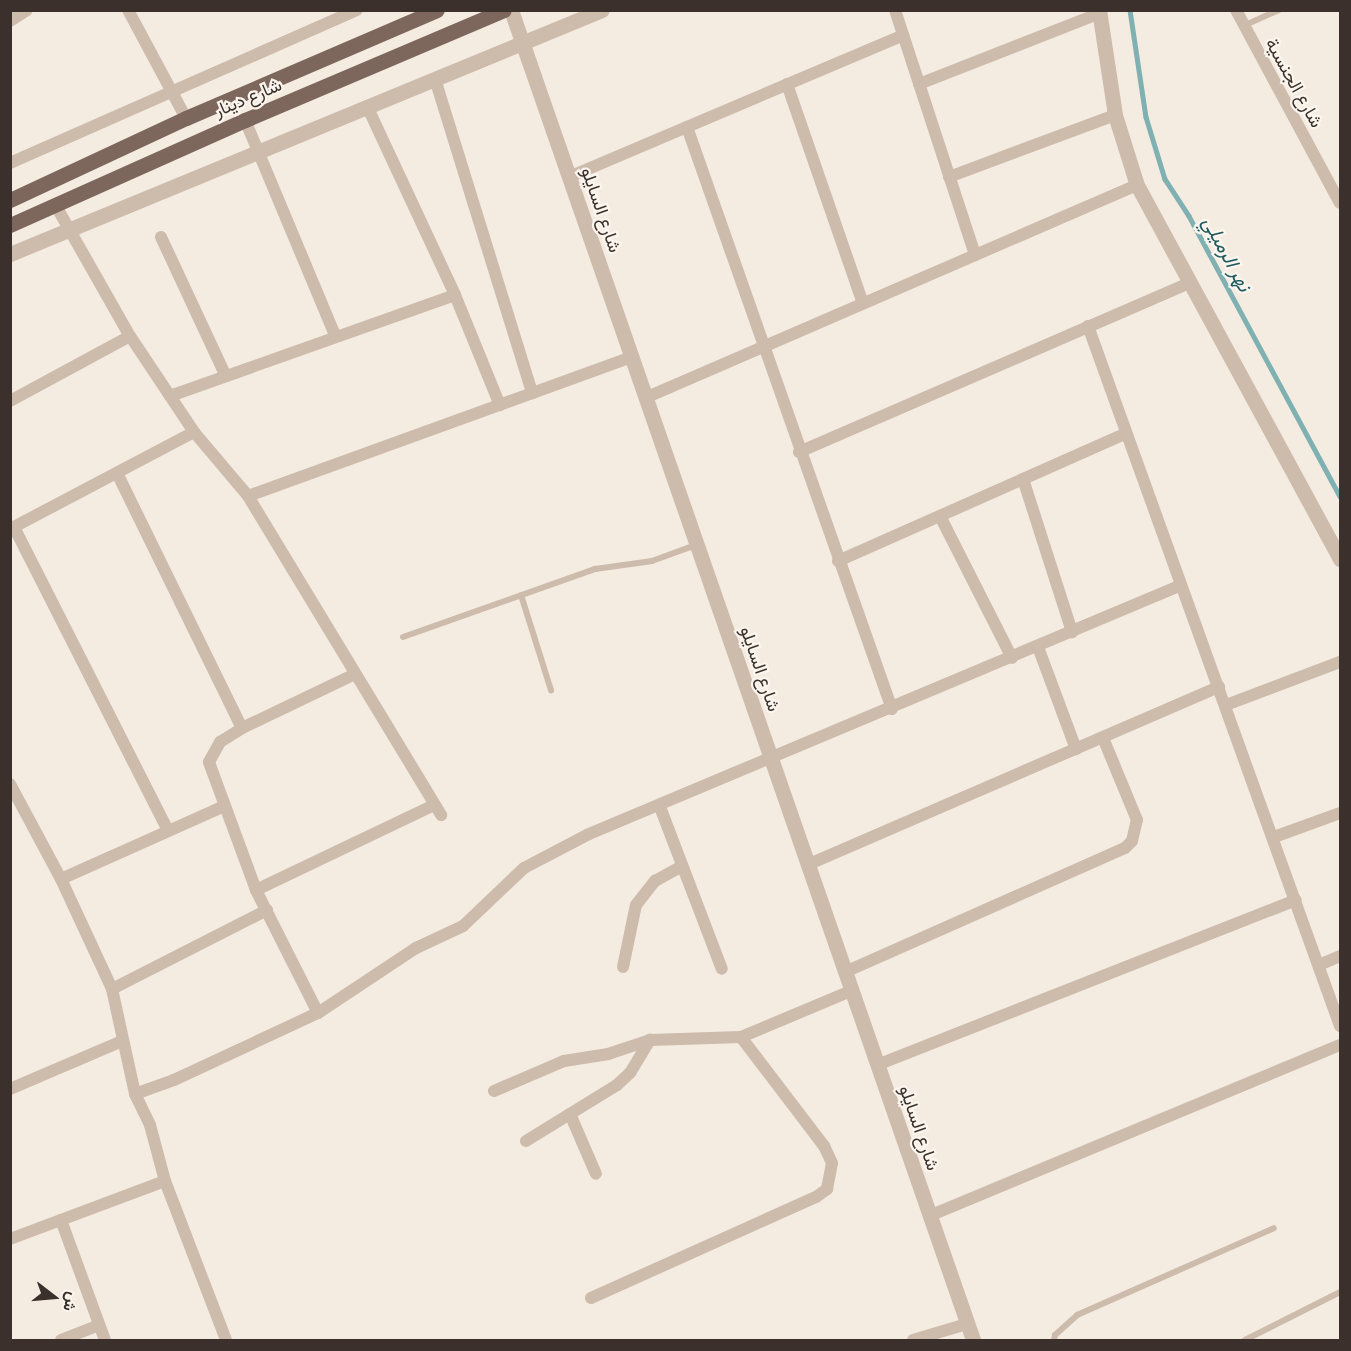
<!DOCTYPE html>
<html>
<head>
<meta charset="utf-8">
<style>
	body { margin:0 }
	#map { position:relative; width:1351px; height:1351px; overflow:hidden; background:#f4ebe1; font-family:"PT Sans Narrow",Vazirmatn,sans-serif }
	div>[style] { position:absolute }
	.stream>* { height:4.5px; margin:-2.25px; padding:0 2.25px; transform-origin:2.25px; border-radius:2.25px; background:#7fb0b2 }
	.service>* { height:6px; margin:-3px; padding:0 3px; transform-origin:3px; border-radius:3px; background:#cdbbac }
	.minor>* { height:12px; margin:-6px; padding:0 6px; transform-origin:6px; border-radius:6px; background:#cdbbac }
	.tertiary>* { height:15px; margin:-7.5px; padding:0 7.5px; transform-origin:7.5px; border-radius:7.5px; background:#cdbbac }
	.primary>* { height:15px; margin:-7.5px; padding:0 7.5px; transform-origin:7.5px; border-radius:7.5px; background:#7d675c }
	span { translate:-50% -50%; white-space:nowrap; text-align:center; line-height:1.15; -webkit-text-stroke:4.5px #fbf5ee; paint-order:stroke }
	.street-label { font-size:18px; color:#3b302b }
	.water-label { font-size:20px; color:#1f5a5e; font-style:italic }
	.frame { position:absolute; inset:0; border:12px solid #3b302b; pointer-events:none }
	.north { position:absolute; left:24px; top:1267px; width:60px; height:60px; -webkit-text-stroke:4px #fbf5ee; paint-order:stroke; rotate:106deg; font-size:16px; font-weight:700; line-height:24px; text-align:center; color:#3b302b }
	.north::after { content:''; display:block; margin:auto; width:21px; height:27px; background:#3b302b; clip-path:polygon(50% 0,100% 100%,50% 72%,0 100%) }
</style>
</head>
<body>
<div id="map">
	<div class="stream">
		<div style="left:1130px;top:10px;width:108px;rotate:81.5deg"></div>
		<div style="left:1146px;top:117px;width:65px;rotate:73deg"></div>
		<div style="left:1165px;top:179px;width:44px;rotate:57deg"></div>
		<div style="left:1189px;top:216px;width:318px;rotate:61.7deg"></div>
	</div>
	<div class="service">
		<div style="left:1243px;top:26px;width:39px;rotate:-24deg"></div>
		<div style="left:521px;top:595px;width:100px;rotate:72.5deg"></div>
		<div style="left:403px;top:637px;width:204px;rotate:-19.5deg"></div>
		<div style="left:595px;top:569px;width:58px;rotate:-8deg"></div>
		<div style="left:652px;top:561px;width:47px;rotate:-20deg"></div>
		<div style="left:1054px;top:1340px;width:5px;rotate:-79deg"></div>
		<div style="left:1055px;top:1335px;width:30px;rotate:-42deg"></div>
		<div style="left:1077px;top:1315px;width:215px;rotate:-23.8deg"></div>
		<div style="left:1245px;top:1340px;width:106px;rotate:-26.8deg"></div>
	</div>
	<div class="minor">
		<div style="left:128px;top:10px;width:123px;rotate:61.8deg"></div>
		<div style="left:895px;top:10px;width:258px;rotate:71.9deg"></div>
		<div style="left:1236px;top:10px;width:219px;rotate:61.7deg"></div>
		<div style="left:10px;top:21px;width:20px;rotate:-33deg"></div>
		<div style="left:435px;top:79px;width:329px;rotate:72.8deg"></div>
		<div style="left:787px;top:84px;width:232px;rotate:70.9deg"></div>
		<div style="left:919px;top:84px;width:194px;rotate:-21.4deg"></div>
		<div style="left:367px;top:106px;width:208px;rotate:65deg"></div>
		<div style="left:455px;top:295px;width:119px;rotate:67.8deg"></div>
		<div style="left:245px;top:120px;width:233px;rotate:67.3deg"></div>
		<div style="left:687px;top:127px;width:617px;rotate:70.6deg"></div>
		<div style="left:10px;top:163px;width:379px;rotate:-23.8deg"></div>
		<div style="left:569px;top:177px;width:363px;rotate:-23deg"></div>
		<div style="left:949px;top:177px;width:177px;rotate:-20.5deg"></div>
		<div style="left:56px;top:206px;width:150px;rotate:60.4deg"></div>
		<div style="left:130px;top:336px;width:115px;rotate:56.3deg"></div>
		<div style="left:194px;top:432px;width:84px;rotate:49.8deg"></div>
		<div style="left:248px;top:496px;width:373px;rotate:58.8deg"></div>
		<div style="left:161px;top:237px;width:151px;rotate:65deg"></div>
		<div style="left:1088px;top:326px;width:744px;rotate:70.2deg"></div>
		<div style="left:170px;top:396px;width:302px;rotate:-19.5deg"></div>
		<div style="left:645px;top:398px;width:536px;rotate:-23.41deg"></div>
		<div style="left:10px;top:401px;width:136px;rotate:-28.4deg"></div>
		<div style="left:799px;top:452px;width:424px;rotate:-23.4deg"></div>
		<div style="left:117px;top:473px;width:284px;rotate:63.9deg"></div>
		<div style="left:1023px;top:479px;width:161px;rotate:72.2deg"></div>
		<div style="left:248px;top:496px;width:407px;rotate:-19.9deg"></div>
		<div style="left:940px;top:516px;width:159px;rotate:63.1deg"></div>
		<div style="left:14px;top:527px;width:339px;rotate:63.1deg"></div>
		<div style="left:10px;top:529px;width:208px;rotate:-27.8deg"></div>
		<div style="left:838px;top:561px;width:314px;rotate:-23.9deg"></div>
		<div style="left:1038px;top:647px;width:109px;rotate:69.6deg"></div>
		<div style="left:1226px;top:705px;width:122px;rotate:-20.7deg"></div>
		<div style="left:10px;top:784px;width:108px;rotate:61.8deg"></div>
		<div style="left:61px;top:879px;width:121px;rotate:65.1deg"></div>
		<div style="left:112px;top:989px;width:107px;rotate:77.6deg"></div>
		<div style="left:135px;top:1094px;width:34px;rotate:64deg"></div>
		<div style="left:150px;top:1125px;width:58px;rotate:75deg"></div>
		<div style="left:165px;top:1181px;width:170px;rotate:69deg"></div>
		<div style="left:660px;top:807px;width:173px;rotate:69.1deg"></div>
		<div style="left:1274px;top:837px;width:70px;rotate:-20deg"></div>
		<div style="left:807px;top:865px;width:449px;rotate:-23.4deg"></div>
		<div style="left:61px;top:879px;width:179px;rotate:-24.1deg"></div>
		<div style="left:256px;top:890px;width:197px;rotate:-25.5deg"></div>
		<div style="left:1319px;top:965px;width:23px;rotate:-23deg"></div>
		<div style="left:623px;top:967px;width:63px;rotate:-78.2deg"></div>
		<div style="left:636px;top:905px;width:31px;rotate:-52deg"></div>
		<div style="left:655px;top:881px;width:31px;rotate:-29deg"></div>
		<div style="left:845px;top:972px;width:306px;rotate:-23.9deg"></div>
		<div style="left:1125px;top:848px;width:10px;rotate:-45deg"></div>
		<div style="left:1132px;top:841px;width:22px;rotate:-77deg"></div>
		<div style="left:1137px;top:820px;width:89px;rotate:-112.5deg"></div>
		<div style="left:112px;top:989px;width:174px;rotate:-27deg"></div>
		<div style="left:318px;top:1013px;width:138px;rotate:-116.8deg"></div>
		<div style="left:256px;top:890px;width:136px;rotate:-110.2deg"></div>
		<div style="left:209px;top:762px;width:23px;rotate:-61deg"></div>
		<div style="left:220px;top:742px;width:26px;rotate:-32deg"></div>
		<div style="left:242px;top:728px;width:125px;rotate:-25.5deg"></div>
		<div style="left:877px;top:1065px;width:450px;rotate:-21.5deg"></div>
		<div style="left:10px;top:1089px;width:122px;rotate:-23.2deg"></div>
		<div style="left:494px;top:1091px;width:76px;rotate:-23.2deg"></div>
		<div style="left:564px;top:1061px;width:45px;rotate:-9deg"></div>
		<div style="left:608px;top:1054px;width:44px;rotate:-18.4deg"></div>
		<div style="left:650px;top:1040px;width:91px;rotate:-1.9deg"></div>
		<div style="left:741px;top:1037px;width:119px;rotate:-22.7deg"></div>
		<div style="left:135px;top:1094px;width:41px;rotate:-19.7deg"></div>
		<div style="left:174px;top:1080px;width:159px;rotate:-25deg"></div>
		<div style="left:318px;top:1013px;width:118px;rotate:-33.6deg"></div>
		<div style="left:416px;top:948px;width:52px;rotate:-25.1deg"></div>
		<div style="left:463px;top:926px;width:84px;rotate:-43.6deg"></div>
		<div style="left:524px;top:868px;width:73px;rotate:-27.6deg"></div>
		<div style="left:589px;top:834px;width:640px;rotate:-22.8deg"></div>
		<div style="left:570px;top:1114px;width:65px;rotate:66.6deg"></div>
		<div style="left:526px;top:1141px;width:107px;rotate:-31.6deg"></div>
		<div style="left:617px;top:1085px;width:18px;rotate:-43deg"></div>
		<div style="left:630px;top:1073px;width:39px;rotate:-59deg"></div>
		<div style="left:929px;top:1216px;width:445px;rotate:-22.6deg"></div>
		<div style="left:61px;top:1220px;width:128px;rotate:69.9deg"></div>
		<div style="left:10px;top:1239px;width:165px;rotate:-20.5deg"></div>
		<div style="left:591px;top:1298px;width:247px;rotate:-24.2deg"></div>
		<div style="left:816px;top:1197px;width:14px;rotate:-36deg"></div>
		<div style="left:827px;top:1189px;width:26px;rotate:-79deg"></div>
		<div style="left:832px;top:1163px;width:19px;rotate:-115deg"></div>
		<div style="left:824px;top:1146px;width:137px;rotate:-127.3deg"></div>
		<div style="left:61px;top:1340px;width:41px;rotate:-21.5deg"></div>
		<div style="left:913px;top:1340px;width:56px;rotate:-16.5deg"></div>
	</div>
	<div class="tertiary">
		<div style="left:511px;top:10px;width:1408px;rotate:70.84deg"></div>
		<div style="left:1099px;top:10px;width:106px;rotate:81.3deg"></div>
		<div style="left:1115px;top:115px;width:73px;rotate:72.6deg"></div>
		<div style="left:1137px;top:185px;width:426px;rotate:61.5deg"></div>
		<div style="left:10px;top:254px;width:640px;rotate:-22.4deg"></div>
	</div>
	<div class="primary">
		<div style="left:10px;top:200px;width:194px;rotate:-25deg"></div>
		<div style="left:186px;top:118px;width:273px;rotate:-23.3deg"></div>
		<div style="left:10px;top:225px;width:257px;rotate:-24.1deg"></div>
		<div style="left:245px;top:120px;width:281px;rotate:-23deg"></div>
	</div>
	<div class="street-label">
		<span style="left:1294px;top:83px;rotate:61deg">شارع الجنسية</span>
		<span style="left:248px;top:98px;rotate:-23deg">شارع دينار</span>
		<span style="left:601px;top:210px;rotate:71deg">شارع السايلو</span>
		<span style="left:760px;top:669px;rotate:71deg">شارع السايلو</span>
		<span style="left:919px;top:1128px;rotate:71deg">شارع السايلو</span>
	</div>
	<div class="water-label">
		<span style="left:1227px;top:254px;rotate:62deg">نهر الرميلي</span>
	</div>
	<div class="frame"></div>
	<div class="north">ش</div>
</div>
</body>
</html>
